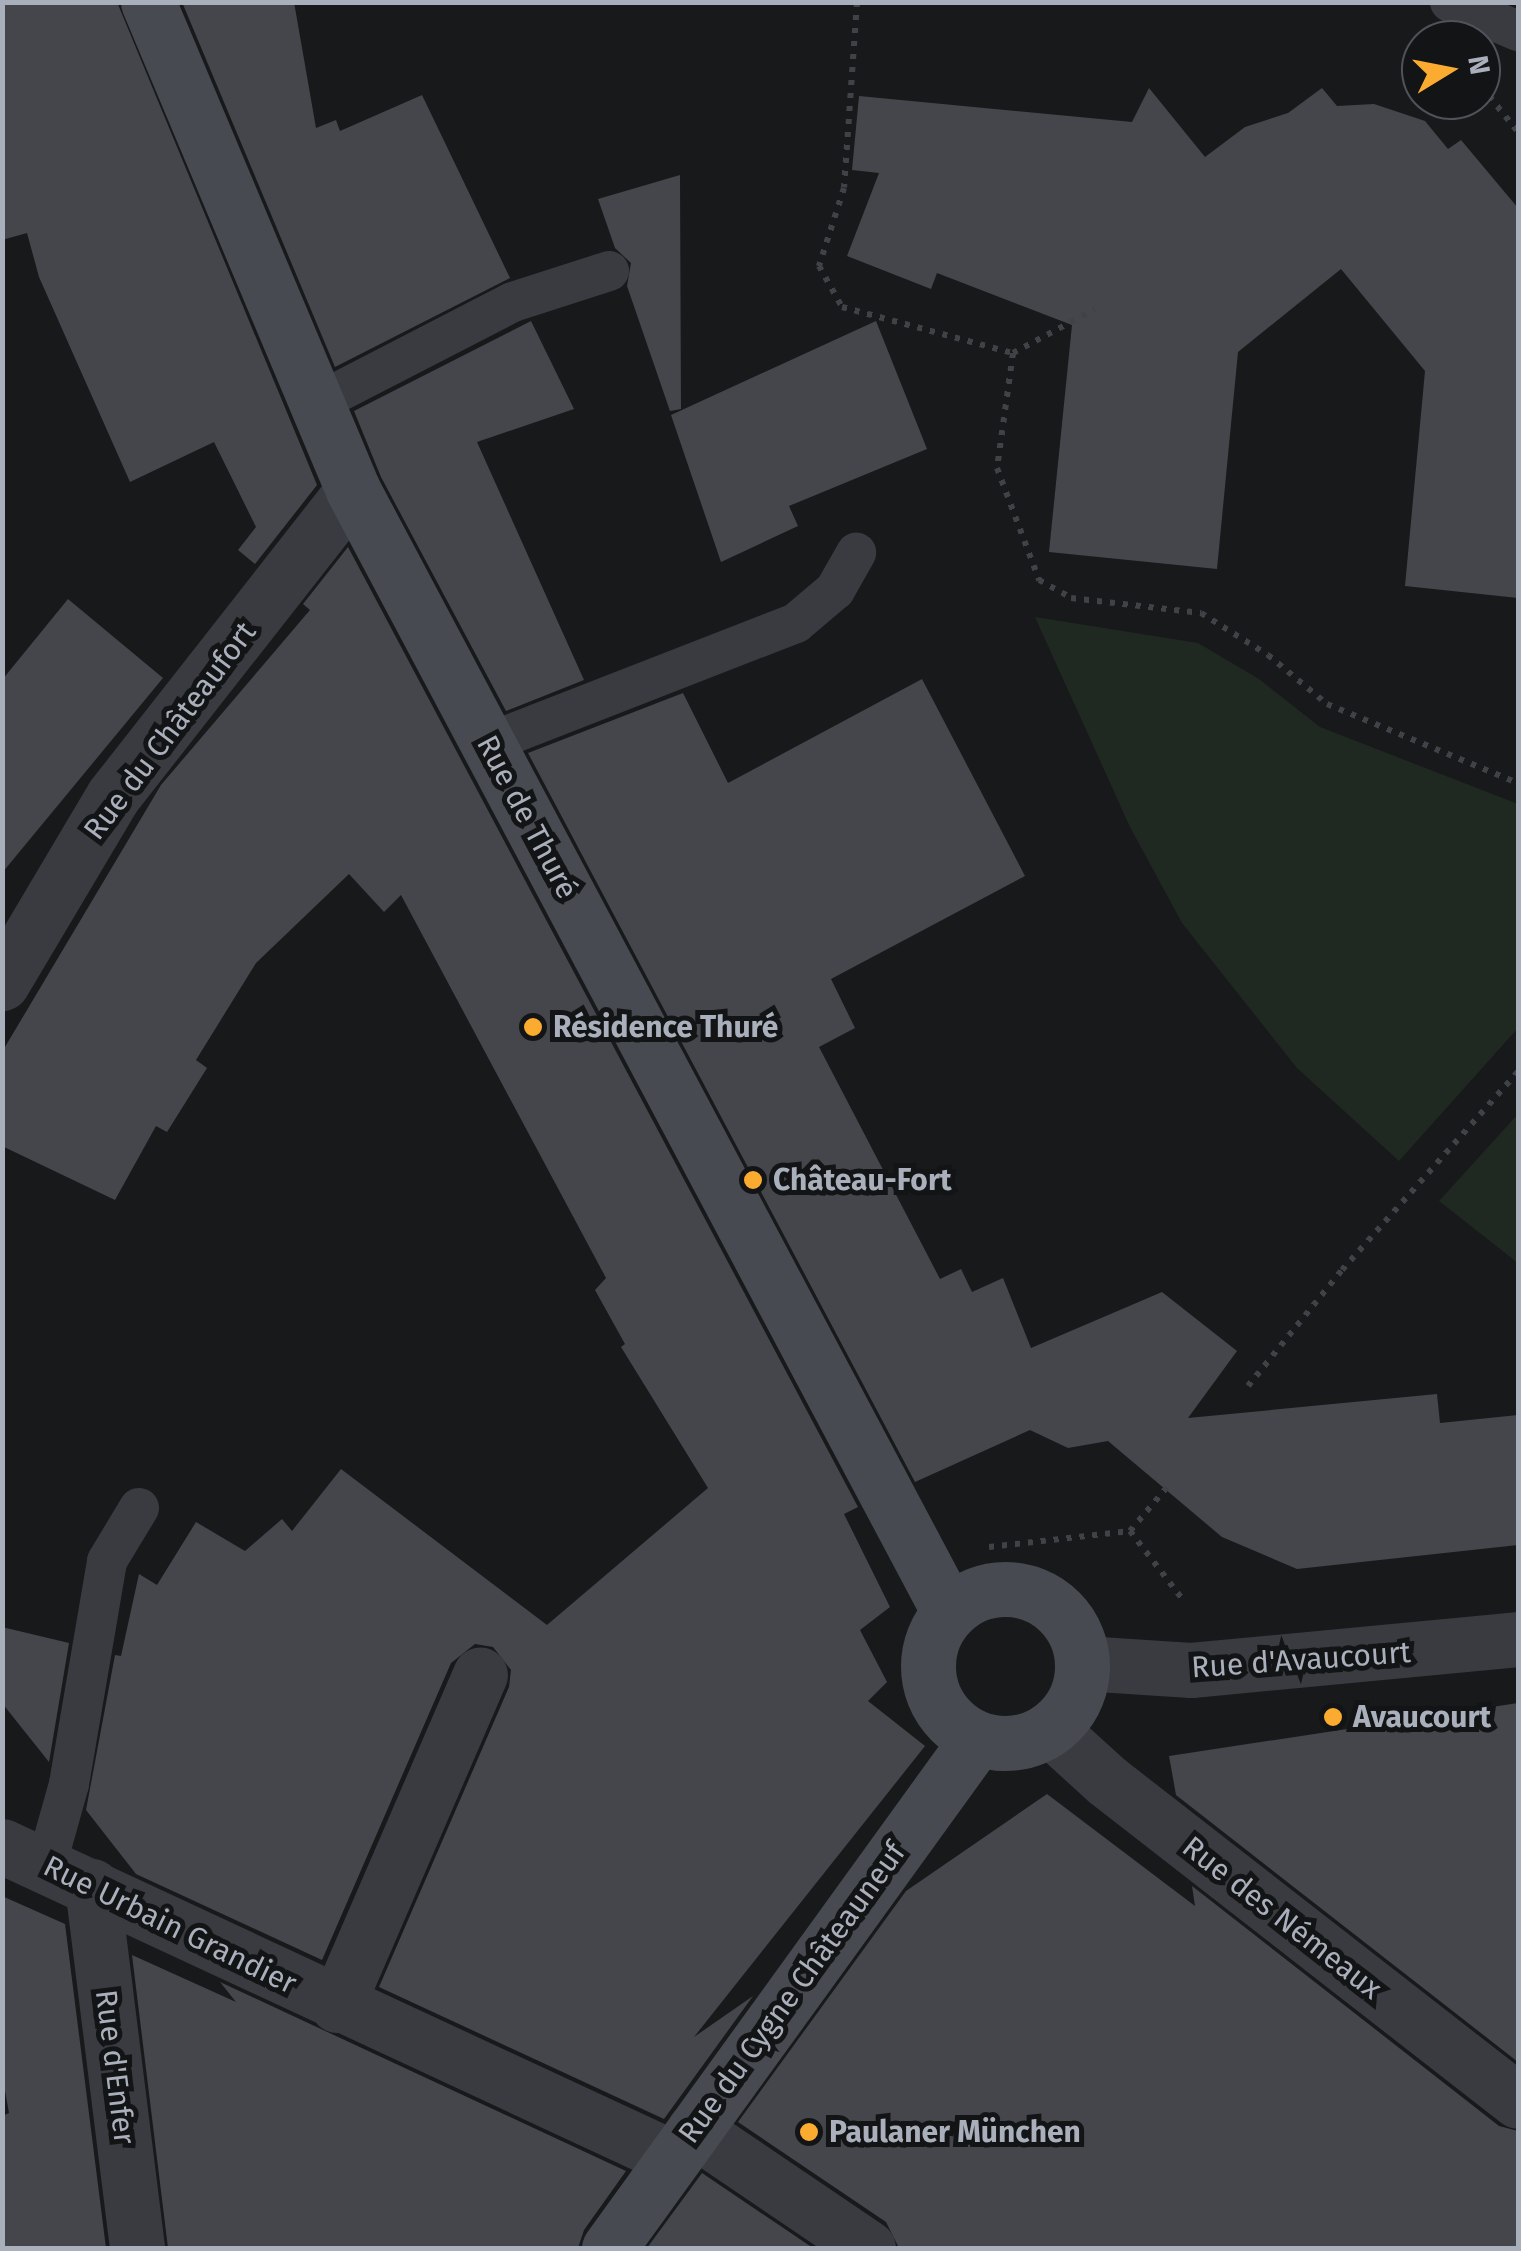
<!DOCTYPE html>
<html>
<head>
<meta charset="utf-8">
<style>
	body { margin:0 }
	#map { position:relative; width:1521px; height:2251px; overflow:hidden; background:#18191b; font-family:"Fira Sans",sans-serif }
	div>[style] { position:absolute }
	.green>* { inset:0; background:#202921 }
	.building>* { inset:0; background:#44464b }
	.path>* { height:6px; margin-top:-3px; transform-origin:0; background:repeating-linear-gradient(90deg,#3f4247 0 5px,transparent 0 13px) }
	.service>* { height:40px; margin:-20px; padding:0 20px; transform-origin:20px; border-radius:20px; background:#393b40 }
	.minor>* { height:55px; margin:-27.5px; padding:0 27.5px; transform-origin:27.5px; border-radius:27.5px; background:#393b40 }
	.secondary>* { height:55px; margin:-27.5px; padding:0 27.5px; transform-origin:27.5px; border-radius:27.5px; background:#474a50 }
	.secondary>.ring { margin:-27.5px; padding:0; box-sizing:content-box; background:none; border:55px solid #474a50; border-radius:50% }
	.dots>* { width:28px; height:28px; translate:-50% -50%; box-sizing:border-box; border:5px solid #131416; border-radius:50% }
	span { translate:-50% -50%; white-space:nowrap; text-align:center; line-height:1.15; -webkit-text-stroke:10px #131416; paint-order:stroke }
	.street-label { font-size:30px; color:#aab0bb }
	.poi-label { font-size:30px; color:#aab0bb; font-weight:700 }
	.left { translate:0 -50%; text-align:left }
	.frame { position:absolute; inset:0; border:5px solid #aab0bb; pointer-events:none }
	.north { position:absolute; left:1401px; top:20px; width:100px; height:100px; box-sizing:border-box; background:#131416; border:2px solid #4f5258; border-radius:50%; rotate:80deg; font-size:28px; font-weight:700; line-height:40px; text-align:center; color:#aab0bb }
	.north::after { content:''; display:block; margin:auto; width:35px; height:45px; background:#fbac30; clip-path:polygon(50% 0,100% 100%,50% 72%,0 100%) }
</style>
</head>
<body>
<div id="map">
	<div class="green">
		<div style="clip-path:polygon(1035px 617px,1198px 643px,1259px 679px,1320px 727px,1518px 804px,1518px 1028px,1399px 1161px,1297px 1068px,1182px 923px,1130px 827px)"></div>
		<div style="clip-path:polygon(1518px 1114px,1518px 1263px,1439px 1201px)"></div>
	</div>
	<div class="building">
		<div style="clip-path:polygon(2px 2px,117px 2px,317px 485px,255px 564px,238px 550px,256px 527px,214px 442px,130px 482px,39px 277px,27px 233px,2px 240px)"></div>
		<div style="clip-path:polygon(182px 2px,294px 2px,316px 128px,336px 120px,340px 131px,422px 95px,510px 278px,335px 367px)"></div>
		<div style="clip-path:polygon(1149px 88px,1205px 157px,1245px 127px,1288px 113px,1322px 88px,1337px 106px,1374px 104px,1425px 121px,1448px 149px,1461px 140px,1518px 208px,1518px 598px,1405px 586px,1425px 371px,1341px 269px,1238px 352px,1217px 569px,1049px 552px,1072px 325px,937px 273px,931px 289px,847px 256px,879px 173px,852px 170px,859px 96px,1132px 122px)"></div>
		<div style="clip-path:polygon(680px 175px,681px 409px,670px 411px,627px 286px,631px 263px,615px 248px,598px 199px)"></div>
		<div style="clip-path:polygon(531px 321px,574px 409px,477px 442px,584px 680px,506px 711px,381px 477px,354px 411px)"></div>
		<div style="clip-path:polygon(876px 321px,927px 449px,789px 506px,798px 526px,721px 562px,671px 415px)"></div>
		<div style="clip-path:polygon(348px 547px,858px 1507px,844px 1514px,890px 1607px,860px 1630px,887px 1682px,868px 1701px,925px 1746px,694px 2037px,753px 1996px,664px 2119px,379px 1987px,509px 1687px,511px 1670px,493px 1647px,475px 1644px,451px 1663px,322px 1960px,136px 1874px,86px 1810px,115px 1655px,121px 1656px,139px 1574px,157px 1585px,196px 1522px,245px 1551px,282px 1519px,292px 1531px,341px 1469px,547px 1625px,708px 1488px,621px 1347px,625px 1344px,595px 1290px,606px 1278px,401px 895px,384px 912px,349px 874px,256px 963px,196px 1060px,207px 1068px,167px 1132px,156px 1126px,115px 1200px,2px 1146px,2px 1052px,161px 785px,310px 610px,303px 604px)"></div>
		<div style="clip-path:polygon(68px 599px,163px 678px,2px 873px,2px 680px)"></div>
		<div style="clip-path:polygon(922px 679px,1025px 876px,831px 979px,855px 1028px,819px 1047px,940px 1279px,961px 1269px,972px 1292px,1003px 1278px,1031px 1348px,1162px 1292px,1237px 1351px,1188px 1418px,1437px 1394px,1440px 1423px,1518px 1415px,1518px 1545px,1297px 1569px,1222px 1537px,1108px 1441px,1068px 1448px,1030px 1430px,915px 1482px,528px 753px,683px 693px,728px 783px)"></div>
		<div style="clip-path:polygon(2px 1627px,69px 1643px,49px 1762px,2px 1703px)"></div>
		<div style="clip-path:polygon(1518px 1703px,1518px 2062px,1176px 1795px,1169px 1756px)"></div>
		<div style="clip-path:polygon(1047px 1794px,1195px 1906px,1192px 1886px,1499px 2126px,1518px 2131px,1518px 2248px,899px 2248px,886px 2222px,738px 2122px,906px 1891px)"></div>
		<div style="clip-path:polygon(2px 1896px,65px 1924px,106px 2248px,2px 2248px,2px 2116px,9px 2113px,2px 2074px)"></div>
		<div style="clip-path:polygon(132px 1955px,236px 2002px,220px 1982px,626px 2171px,584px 2230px,578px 2248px,168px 2248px)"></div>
		<div style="clip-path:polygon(702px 2173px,813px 2248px,647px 2248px)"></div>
	</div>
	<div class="path">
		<div style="left:857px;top:2px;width:186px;rotate:94deg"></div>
		<div style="left:844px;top:188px;width:82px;rotate:107.8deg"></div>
		<div style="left:819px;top:266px;width:47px;rotate:60.7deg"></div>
		<div style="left:842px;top:307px;width:177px;rotate:15.1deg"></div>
		<div style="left:1013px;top:353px;width:116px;rotate:97.9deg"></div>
		<div style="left:997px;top:468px;width:120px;rotate:69.4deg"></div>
		<div style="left:1039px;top:580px;width:37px;rotate:29deg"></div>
		<div style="left:1071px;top:598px;width:131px;rotate:6.6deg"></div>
		<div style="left:1201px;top:613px;width:79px;rotate:32.1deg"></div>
		<div style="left:1268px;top:655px;width:77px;rotate:39.7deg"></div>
		<div style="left:1327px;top:704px;width:207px;rotate:22.5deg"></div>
		<div style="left:1481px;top:86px;width:59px;rotate:51.2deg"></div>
		<div style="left:1013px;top:353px;width:93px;rotate:-28.2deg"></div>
		<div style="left:1248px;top:1386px;width:149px;rotate:-51deg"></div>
		<div style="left:1342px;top:1270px;width:265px;rotate:-48.4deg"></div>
		<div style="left:1130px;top:1531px;width:88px;rotate:52.4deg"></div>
		<div style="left:989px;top:1547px;width:142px;rotate:-6.5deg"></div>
		<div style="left:1130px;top:1531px;width:59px;rotate:-49.8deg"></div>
	</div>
	<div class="service">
		<div style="left:1450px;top:2px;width:74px;rotate:23.1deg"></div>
		<div style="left:317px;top:403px;width:220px;rotate:-27.3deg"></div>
		<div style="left:513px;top:302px;width:101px;rotate:-17.9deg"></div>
		<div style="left:488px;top:743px;width:331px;rotate:-21.3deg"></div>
		<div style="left:796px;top:623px;width:51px;rotate:-40.2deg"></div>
		<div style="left:835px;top:590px;width:43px;rotate:-60.4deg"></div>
		<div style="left:46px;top:1866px;width:85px;rotate:-74.3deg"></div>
		<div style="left:69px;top:1784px;width:226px;rotate:-80.3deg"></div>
		<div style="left:107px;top:1561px;width:62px;rotate:-58.9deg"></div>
	</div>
	<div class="minor">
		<div style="left:2px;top:983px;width:217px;rotate:-59.3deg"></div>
		<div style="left:113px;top:796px;width:389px;rotate:-51.9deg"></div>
		<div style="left:1083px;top:1663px;width:108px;rotate:3.7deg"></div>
		<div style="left:1191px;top:1670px;width:328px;rotate:-5.4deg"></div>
		<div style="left:1050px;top:1729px;width:76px;rotate:42.3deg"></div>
		<div style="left:1106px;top:1780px;width:522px;rotate:37.92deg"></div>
		<div style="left:2px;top:1846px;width:740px;rotate:24.94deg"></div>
		<div style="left:92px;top:1886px;width:365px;rotate:82.9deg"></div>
		<div style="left:337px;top:2005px;width:360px;rotate:-66.6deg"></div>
		<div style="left:694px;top:2130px;width:210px;rotate:34.1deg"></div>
	</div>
	<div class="secondary">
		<div style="left:148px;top:2px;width:529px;rotate:67.21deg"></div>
		<div style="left:353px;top:490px;width:1270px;rotate:62.02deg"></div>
		<div class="ring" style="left:928px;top:1589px;width:99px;height:99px"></div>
		<div style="left:609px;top:2248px;width:628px;rotate:-54.13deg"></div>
	</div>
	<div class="dots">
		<div style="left:533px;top:1027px;background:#fbac30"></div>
		<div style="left:753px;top:1180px;background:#fbac30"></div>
		<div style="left:1333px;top:1717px;background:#fbac30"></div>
		<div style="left:809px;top:2132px;background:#fbac30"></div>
	</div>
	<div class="street-label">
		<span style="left:170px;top:731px;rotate:-53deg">Rue du Châteaufort</span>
		<span style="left:527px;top:817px;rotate:62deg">Rue de Thuré</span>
		<span style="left:1301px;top:1660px;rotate:-4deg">Rue d'Avaucourt</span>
		<span style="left:1282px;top:1918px;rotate:38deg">Rue des Némeaux</span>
		<span style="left:170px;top:1925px;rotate:26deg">Rue Urbain Grandier</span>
		<span style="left:792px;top:1993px;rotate:-54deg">Rue du Cygne Châteauneuf</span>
		<span style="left:115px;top:2067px;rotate:83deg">Rue d'Enfer</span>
	</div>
	<div class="poi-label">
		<span class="left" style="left:553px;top:1027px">Résidence Thuré</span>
		<span class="left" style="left:773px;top:1180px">Château-Fort</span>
		<span class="left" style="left:1353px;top:1717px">Avaucourt</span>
		<span class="left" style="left:829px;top:2132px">Paulaner München</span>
	</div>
	<div class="frame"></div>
	<div class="north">N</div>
</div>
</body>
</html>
